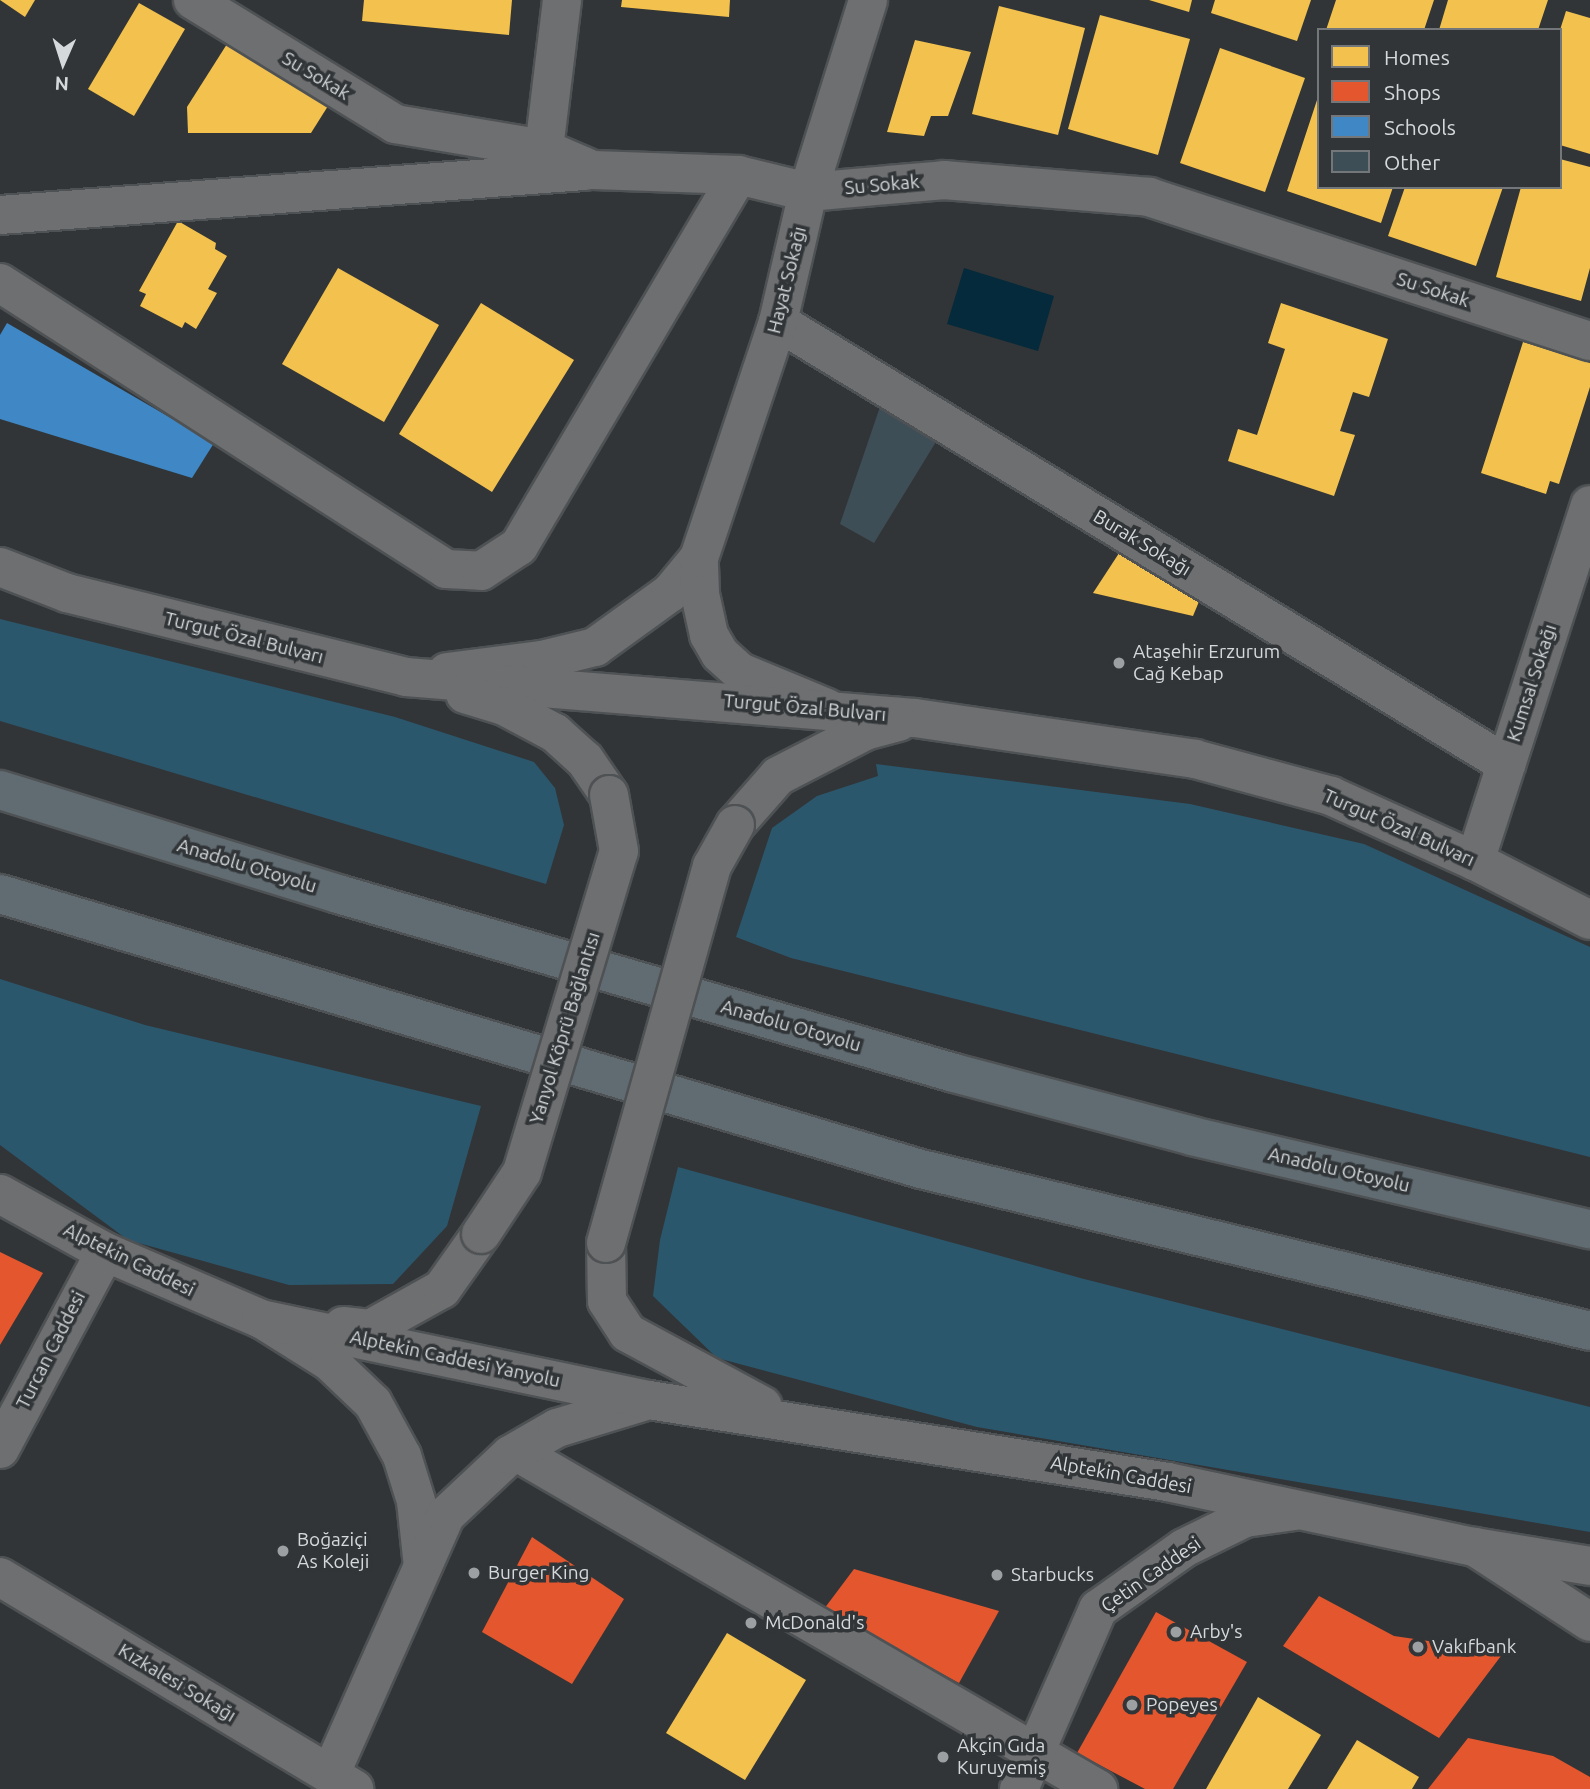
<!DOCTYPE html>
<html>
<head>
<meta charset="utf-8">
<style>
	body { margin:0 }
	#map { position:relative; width:1590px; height:1789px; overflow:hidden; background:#323537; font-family:Ubuntu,sans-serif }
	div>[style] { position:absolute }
	.green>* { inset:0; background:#2b576d }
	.water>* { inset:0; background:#042a3b }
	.homes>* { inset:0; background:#f2c14e }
	.shops>* { inset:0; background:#e4572e }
	.schools>* { inset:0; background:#3f88c5 }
	.building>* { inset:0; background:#3e4e56 }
	.roads { filter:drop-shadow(2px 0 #4f5254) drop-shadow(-2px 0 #4f5254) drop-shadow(0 2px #4f5254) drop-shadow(0 -2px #4f5254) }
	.minor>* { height:38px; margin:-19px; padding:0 19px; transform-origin:19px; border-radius:19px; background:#6e6f70 }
	.tertiary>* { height:38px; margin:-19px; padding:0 19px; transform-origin:19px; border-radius:19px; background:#6e6f70 }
	.secondary>* { height:38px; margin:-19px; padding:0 19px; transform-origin:19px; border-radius:19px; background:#6e6f70 }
	.motorway>* { height:38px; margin:-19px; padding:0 19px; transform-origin:19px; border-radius:19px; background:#606c72 }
	.bridges { filter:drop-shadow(2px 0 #4f5254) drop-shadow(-2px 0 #4f5254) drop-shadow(0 2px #4f5254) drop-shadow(0 -2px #4f5254) }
	.secondary-bridge>* { height:38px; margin:-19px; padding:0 19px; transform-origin:19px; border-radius:19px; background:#6e6f70 }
	.dots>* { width:19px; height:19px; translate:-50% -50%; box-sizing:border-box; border:4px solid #313538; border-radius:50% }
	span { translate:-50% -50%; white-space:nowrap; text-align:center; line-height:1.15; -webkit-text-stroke:7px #313538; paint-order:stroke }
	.street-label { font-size:19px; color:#d6d9db }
	.poi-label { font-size:19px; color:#d6d9db }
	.left { translate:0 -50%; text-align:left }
	.legend { position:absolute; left:1317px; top:28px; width:245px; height:161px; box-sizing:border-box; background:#313538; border:2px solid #737779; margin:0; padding:9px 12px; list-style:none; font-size:21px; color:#d6d9db }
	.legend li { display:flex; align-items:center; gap:14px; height:35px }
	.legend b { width:35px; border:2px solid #737779 }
	.north { position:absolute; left:28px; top:28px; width:70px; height:70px; -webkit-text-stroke:5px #313538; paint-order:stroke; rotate:183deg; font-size:19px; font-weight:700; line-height:28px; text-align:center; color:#d6d9db }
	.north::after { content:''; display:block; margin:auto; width:24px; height:32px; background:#d6d9db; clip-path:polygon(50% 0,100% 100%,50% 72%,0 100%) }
</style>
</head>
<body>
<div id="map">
	<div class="green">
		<div style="clip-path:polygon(0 619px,395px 717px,534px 762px,555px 788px,564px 825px,546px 884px,0 721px)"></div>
		<div style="clip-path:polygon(876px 764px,1190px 804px,1364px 844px,1590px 947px,1590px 1157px,791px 958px,736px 937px,772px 828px,817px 796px,878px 776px)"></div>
		<div style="clip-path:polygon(0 979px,145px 1025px,481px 1106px,447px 1226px,393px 1284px,289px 1285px,128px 1240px,0 1145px)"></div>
		<div style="clip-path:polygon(678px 1167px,1084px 1279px,1590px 1407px,1590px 1532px,977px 1427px,717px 1358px,653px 1296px,660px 1240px)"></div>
	</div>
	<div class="water">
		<div style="clip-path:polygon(964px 268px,1054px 296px,1038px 351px,947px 324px)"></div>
	</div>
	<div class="homes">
		<div style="clip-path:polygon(0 0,35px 0,25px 17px)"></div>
		<div style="clip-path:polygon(364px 0,512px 0,509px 35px,362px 21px)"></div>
		<div style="clip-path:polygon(622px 0,730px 0,729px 17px,621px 7px)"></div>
		<div style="clip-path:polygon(1149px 0,1192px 0,1189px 12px)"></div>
		<div style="clip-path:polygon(1215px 0,1311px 0,1297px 41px,1211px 13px)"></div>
		<div style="clip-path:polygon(1336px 0,1434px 0,1424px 30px,1326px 30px)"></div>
		<div style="clip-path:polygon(1448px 0,1548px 0,1538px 30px,1439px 30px)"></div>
		<div style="clip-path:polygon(139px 3px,185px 29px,134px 116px,88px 89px)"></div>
		<div style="clip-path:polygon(999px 6px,1085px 28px,1058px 135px,972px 114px)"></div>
		<div style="clip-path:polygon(1566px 11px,1590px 18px,1590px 154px,1560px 145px,1560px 30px)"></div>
		<div style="clip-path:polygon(1100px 15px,1190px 39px,1158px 155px,1068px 129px)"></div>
		<div style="clip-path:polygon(915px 40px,971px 52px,948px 116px,931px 116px,924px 136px,887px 132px)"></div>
		<div style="clip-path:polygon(227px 44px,328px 106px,311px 133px,188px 133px,187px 107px)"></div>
		<div style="clip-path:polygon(1220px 48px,1305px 78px,1265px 192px,1180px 163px)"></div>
		<div style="clip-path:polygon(1318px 97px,1319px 187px,1393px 187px,1381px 223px,1287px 191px)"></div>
		<div style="clip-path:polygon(1560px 159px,1590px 167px,1590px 268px,1581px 301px,1496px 277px,1521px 187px,1560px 187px)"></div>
		<div style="clip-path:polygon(1405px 187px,1503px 187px,1476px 266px,1388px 236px)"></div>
		<div style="clip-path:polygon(178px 221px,216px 243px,215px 249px,227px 256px,208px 289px,217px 293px,196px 329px,185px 322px,182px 328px,140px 306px,146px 294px,139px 291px)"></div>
		<div style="clip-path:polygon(338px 268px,439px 325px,384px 422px,282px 364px)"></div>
		<div style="clip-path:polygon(481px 303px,574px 360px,492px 492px,399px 434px)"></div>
		<div style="clip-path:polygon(1281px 303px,1388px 339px,1369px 397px,1353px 392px,1340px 431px,1355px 435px,1334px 496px,1228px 461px,1238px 429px,1257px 435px,1285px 349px,1268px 343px)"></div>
		<div style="clip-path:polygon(1523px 342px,1590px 363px,1590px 387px,1559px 484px,1550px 481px,1546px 494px,1481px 473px)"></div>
		<div style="clip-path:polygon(1125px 544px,1205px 587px,1193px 616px,1093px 593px)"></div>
		<div style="clip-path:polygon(727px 1633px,806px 1680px,745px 1780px,666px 1733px)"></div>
		<div style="clip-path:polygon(1258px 1697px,1321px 1735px,1288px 1789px,1206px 1789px)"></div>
		<div style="clip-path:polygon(1357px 1740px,1419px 1777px,1412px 1789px,1327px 1789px)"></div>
	</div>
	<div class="shops">
		<div style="clip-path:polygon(0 1252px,43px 1273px,0 1345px)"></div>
		<div style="clip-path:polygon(532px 1537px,624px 1599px,572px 1684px,482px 1632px)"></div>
		<div style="clip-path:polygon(854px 1569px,999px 1611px,959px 1683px,824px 1609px)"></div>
		<div style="clip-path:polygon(1319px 1596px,1394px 1636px,1504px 1652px,1439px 1738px,1283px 1646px)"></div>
		<div style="clip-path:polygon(1156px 1612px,1247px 1662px,1173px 1789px,1145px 1789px,1077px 1753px)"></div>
		<div style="clip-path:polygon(1468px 1738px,1553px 1756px,1590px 1777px,1590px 1789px,1428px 1789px)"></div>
	</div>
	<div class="schools">
		<div style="clip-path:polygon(7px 323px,214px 443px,192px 478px,0 419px,0 335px)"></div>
	</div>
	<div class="building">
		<div style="clip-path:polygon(882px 401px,942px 432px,874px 543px,840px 524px)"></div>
	</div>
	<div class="roads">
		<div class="minor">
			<div style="left:193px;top:0;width:237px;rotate:31.5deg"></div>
			<div style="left:395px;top:124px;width:151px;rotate:9.5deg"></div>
			<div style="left:544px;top:149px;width:53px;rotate:23.2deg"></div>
			<div style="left:593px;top:170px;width:145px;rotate:2deg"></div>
			<div style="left:738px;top:175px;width:72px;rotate:13.7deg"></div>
			<div style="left:808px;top:192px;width:137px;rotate:-5deg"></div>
			<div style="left:944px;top:180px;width:206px;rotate:4.7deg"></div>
			<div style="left:1149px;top:197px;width:464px;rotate:18.1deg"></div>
			<div style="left:544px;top:149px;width:150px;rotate:-83.1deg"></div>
			<div style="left:0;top:215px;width:586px;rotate:-4.31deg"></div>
			<div style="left:0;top:283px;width:530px;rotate:32.67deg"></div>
			<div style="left:446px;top:569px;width:35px;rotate:3deg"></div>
			<div style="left:481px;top:571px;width:45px;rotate:-33.3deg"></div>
			<div style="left:519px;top:546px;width:431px;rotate:-59.4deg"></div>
			<div style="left:778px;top:322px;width:852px;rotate:31.26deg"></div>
			<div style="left:263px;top:1320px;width:79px;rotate:32.1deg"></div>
			<div style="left:330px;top:1362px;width:59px;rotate:43.6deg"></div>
			<div style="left:373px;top:1403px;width:60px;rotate:61.3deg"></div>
			<div style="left:402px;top:1456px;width:47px;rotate:72.7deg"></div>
			<div style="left:416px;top:1501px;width:65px;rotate:83.9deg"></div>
			<div style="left:0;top:1449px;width:223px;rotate:-61.9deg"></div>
			<div style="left:517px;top:1452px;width:672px;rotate:30.12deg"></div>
			<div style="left:1475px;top:1547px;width:137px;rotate:33.1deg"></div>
			<div style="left:0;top:1577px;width:413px;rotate:30.9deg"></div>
			<div style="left:330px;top:1775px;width:285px;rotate:-66deg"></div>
			<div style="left:446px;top:1515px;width:88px;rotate:-43.2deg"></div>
			<div style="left:510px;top:1455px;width:54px;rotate:-29.9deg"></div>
			<div style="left:557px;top:1428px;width:96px;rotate:-16.9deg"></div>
		</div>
		<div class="tertiary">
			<div style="left:447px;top:672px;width:96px;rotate:-7.2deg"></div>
			<div style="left:542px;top:660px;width:55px;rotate:-13.8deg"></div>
			<div style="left:595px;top:647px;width:92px;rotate:-35.8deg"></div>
			<div style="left:670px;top:593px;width:45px;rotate:-50.4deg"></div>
			<div style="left:827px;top:708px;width:94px;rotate:-157.5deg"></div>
			<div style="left:740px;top:672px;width:27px;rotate:-138deg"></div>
			<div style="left:720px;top:654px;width:22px;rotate:-120deg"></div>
			<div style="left:709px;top:635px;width:42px;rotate:-102.4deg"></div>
			<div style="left:700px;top:594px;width:36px;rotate:-92deg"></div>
			<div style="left:699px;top:558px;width:249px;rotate:-71.5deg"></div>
			<div style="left:778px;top:322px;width:133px;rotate:-77deg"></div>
			<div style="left:808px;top:192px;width:201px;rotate:-72.6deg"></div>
			<div style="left:1475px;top:861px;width:374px;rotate:-72.1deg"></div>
			<div style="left:1019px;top:1789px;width:197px;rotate:-66.3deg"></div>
			<div style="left:1098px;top:1609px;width:105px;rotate:-35.3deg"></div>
			<div style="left:1184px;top:1548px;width:68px;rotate:-26.2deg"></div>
			<div style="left:1245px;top:1518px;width:50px;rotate:-8deg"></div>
		</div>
		<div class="secondary">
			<div style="left:0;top:567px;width:72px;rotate:21.2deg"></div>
			<div style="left:67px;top:593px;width:349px;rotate:13.9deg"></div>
			<div style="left:406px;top:677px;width:511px;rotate:4.61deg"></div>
			<div style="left:915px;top:718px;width:283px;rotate:8.3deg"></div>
			<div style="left:1195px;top:759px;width:141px;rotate:15.2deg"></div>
			<div style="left:1331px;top:796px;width:158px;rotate:24.3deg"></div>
			<div style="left:1475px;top:861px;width:129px;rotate:27.2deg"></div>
			<div style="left:465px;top:694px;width:41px;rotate:17.1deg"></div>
			<div style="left:504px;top:706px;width:58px;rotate:27.9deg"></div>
			<div style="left:555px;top:733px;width:40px;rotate:42deg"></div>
			<div style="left:585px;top:760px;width:42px;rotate:55.6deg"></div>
			<div style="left:735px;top:825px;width:65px;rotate:-48.7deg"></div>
			<div style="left:778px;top:776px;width:98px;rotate:-27.3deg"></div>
			<div style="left:865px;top:731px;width:35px;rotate:-15deg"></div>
			<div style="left:0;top:1194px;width:120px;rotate:28.9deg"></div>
			<div style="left:105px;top:1252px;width:170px;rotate:23.2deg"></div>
			<div style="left:261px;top:1319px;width:396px;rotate:11.8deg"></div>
			<div style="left:649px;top:1400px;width:525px;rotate:8.98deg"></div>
			<div style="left:1168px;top:1482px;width:314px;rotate:12deg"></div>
			<div style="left:1475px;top:1547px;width:117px;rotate:9.4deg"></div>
			<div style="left:606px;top:1243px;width:58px;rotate:89deg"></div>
			<div style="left:607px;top:1301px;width:38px;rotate:57deg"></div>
			<div style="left:628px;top:1333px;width:153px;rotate:28.4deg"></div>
			<div style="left:343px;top:1326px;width:27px;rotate:6deg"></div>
			<div style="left:370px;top:1329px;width:82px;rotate:-29.1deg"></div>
			<div style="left:442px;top:1289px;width:67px;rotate:-54.7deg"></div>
		</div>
		<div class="motorway">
			<div style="left:0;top:790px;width:354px;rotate:17.1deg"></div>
			<div style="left:338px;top:894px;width:641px;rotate:16.2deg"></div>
			<div style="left:954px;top:1073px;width:246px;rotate:14.8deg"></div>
			<div style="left:1192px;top:1136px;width:409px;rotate:13.2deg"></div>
			<div style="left:0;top:894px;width:961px;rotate:16.63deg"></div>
			<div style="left:921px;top:1169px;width:688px;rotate:13.61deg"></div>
		</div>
	</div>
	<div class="bridges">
		<div class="secondary-bridge">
			<div style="left:481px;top:1234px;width:74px;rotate:-56.5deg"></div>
			<div style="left:522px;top:1172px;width:335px;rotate:-73.2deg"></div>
			<div style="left:619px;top:851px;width:57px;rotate:-100.1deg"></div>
			<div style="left:606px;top:1243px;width:392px;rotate:-74.3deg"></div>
			<div style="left:712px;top:866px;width:47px;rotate:-60.7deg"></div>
		</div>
	</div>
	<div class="dots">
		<div style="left:1119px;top:663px;background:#9da0a2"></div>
		<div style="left:283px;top:1551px;background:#9da0a2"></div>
		<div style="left:474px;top:1573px;background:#9da0a2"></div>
		<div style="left:997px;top:1575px;background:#9da0a2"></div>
		<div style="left:751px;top:1623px;background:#9da0a2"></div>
		<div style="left:1176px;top:1632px;background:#9da0a2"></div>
		<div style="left:1418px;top:1647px;background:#9da0a2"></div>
		<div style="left:1132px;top:1705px;background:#9da0a2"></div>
		<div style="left:943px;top:1757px;background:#9da0a2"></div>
	</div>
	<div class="street-label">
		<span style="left:316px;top:76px;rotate:31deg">Su Sokak</span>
		<span style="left:882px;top:185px;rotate:-5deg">Su Sokak</span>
		<span style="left:787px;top:280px;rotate:-76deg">Hayat Sokağı</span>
		<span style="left:1433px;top:290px;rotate:18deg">Su Sokak</span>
		<span style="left:1142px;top:543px;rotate:31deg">Burak Sokağı</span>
		<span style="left:244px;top:638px;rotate:14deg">Turgut Özal Bulvarı</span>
		<span style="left:1532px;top:683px;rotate:-72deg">Kumsal Sokağı</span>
		<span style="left:805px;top:708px;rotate:5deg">Turgut Özal Bulvarı</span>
		<span style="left:1399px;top:828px;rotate:24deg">Turgut Özal Bulvarı</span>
		<span style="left:247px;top:866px;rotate:17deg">Anadolu Otoyolu</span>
		<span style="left:791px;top:1026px;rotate:16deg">Anadolu Otoyolu</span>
		<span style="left:565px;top:1028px;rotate:-73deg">Yanyol Köprü Bağlantısı</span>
		<span style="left:1339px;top:1170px;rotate:13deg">Anadolu Otoyolu</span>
		<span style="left:129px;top:1260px;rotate:26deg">Alptekin Caddesi</span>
		<span style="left:51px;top:1350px;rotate:-63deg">Turcan Caddesi</span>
		<span style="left:455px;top:1359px;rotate:12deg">Alptekin Caddesi Yanyolu</span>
		<span style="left:1121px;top:1475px;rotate:10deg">Alptekin Caddesi</span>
		<span style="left:1151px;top:1575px;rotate:-35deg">Çetin Caddesi</span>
		<span style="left:177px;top:1683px;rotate:31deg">Kızkalesi Sokağı</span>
	</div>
	<div class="poi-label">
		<span class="left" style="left:1133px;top:663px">Ataşehir Erzurum<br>Cağ Kebap</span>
		<span class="left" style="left:297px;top:1551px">Boğaziçi<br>As Koleji</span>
		<span class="left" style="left:488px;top:1573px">Burger King</span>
		<span class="left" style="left:1011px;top:1575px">Starbucks</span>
		<span class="left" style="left:765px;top:1623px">McDonald's</span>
		<span class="left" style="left:1190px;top:1632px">Arby's</span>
		<span class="left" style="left:1432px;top:1647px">Vakıfbank</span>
		<span class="left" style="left:1146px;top:1705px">Popeyes</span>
		<span class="left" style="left:957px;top:1757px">Akçin Gıda<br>Kuruyemiş</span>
	</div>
	<ul class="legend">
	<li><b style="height:19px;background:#f2c14e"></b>Homes</li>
	<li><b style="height:19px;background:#e4572e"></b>Shops</li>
	<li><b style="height:19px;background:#3f88c5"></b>Schools</li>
	<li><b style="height:19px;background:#3e4e56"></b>Other</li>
	</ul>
	<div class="north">N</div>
</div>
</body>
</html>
